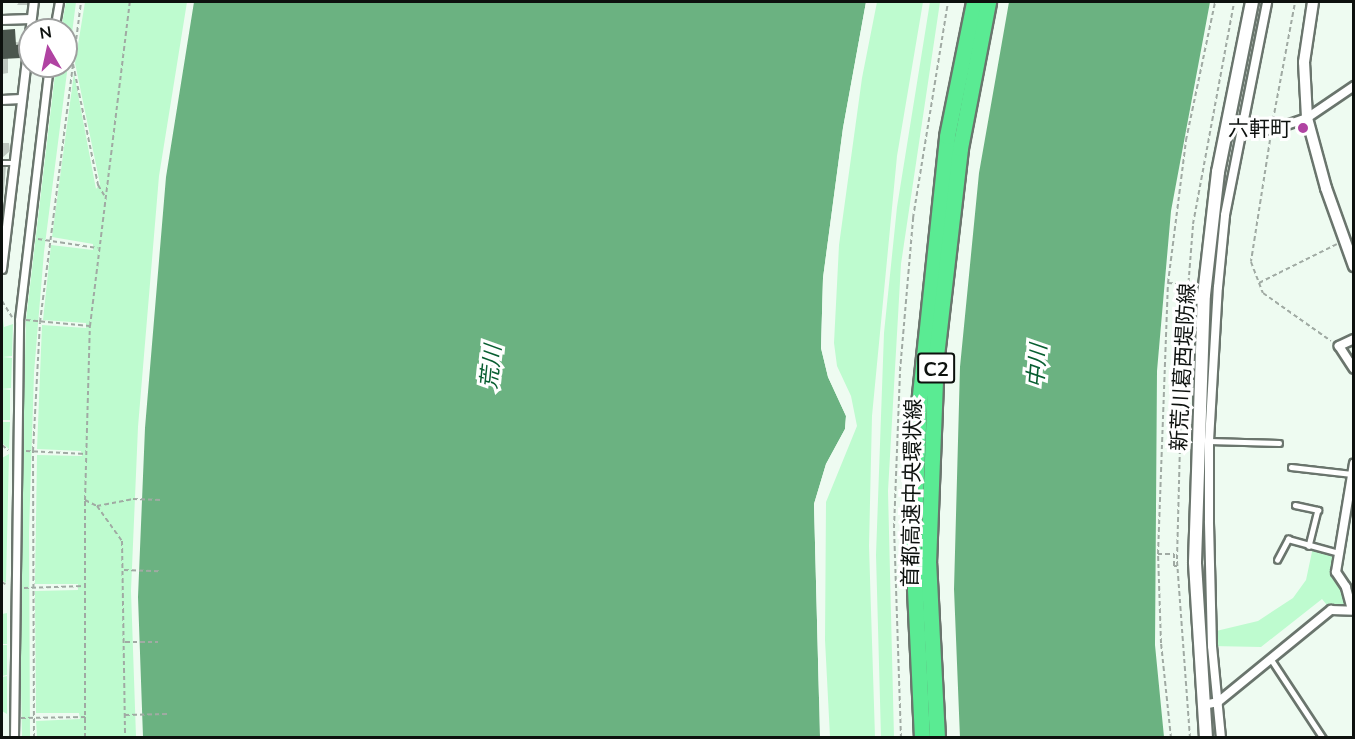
<!DOCTYPE html>
<html>
<head>
<meta charset="utf-8">
<style>
	body { margin:0 }
	#map { position:relative; width:1355px; height:739px; overflow:hidden; background:#eefbf1; font-family:Mulish,"Noto Sans JP",sans-serif }
	div>[style] { position:absolute }
	.green>* { inset:0; background:#befbcf }
	.water>* { inset:0; background:#6bb281 }
	.pier>* { inset:0; background:#eefbf1 }
	.shadow>* { inset:0; background:#0003 }
	.building>* { inset:0; background:#4b564e }
	.path>* { height:2px; margin-top:-1px; transform-origin:0; background:repeating-linear-gradient(90deg,#a0aaa3 0 4.5px,transparent 0 7.5px) }
	.roads { filter:drop-shadow(2px 0 #6a756d) drop-shadow(-2px 0 #6a756d) drop-shadow(0 2px #6a756d) drop-shadow(0 -2px #6a756d) }
	.service>* { height:4.5px; margin:-2.25px; padding:0 2.25px; transform-origin:2.25px; border-radius:2.25px; background:#fff }
	.pedestrian>* { height:7px; margin:-3.5px; padding:0 3.5px; transform-origin:3.5px; border-radius:3.5px; background:#fff }
	.minor>* { height:8px; margin:-4px; padding:0 4px; transform-origin:4px; border-radius:4px; background:#fff }
	.tertiary>* { height:10px; margin:-5px; padding:0 5px; transform-origin:5px; border-radius:5px; background:#fff }
	.secondary>* { height:12px; margin:-6px; padding:0 6px; transform-origin:6px; border-radius:6px; background:#fff }
	.motorway>* { height:15px; margin:-7.5px; padding:0 7.5px; transform-origin:7.5px; border-radius:7.5px; background:#5aeb93 }
	.dots>* { width:16px; height:16px; translate:-50% -50%; box-sizing:border-box; border:3px solid #fff; border-radius:50% }
	span { translate:-50% -50%; white-space:nowrap; text-align:center; line-height:1.15; -webkit-text-stroke:6px #fff; paint-order:stroke }
	.shield-label span { padding:2px 4px; background:#fff; border:2px solid; border-radius:4px; -webkit-text-stroke-width:0 }
	.shield-label { font-size:20px; color:#0d110e; font-weight:700 }
	.poi-label { font-size:21px; color:#0d110e }
	.right { translate:-100% -50%; text-align:right }
	.street-label { font-size:21px; color:#0d110e }
	.water-label { font-size:22px; color:#085e31; font-style:italic }
	.frame { position:absolute; inset:0; border:3px solid #0d110e; pointer-events:none }
	.north { position:absolute; left:18px; top:18px; width:60px; height:60px; box-sizing:border-box; background:#fff; border:2px solid #9ea09f; border-radius:50%; rotate:351deg; font-size:16px; font-weight:700; line-height:24px; text-align:center; color:#0d110e }
	.north::after { content:''; display:block; margin:auto; width:21px; height:27px; background:#b043a2; clip-path:polygon(50% 0,100% 100%,50% 72%,0 100%) }
</style>
</head>
<body>
<div id="map">
	<div class="green">
		<div style="clip-path:polygon(66px 2px,76px 2px,44px 252px,34px 373px,29px 532px,30px 737px,22px 737px,19px 588px,26px 320px,56px 66px,66px 66px,66px 30px,61px 30px)"></div>
		<div style="clip-path:polygon(85px 2px,187px 2px,159px 176px,138px 427px,131px 591px,136px 737px,37px 737px,36px 721px,80px 719px,79px 713px,36px 713px,35px 591px,78px 590px,78px 584px,35px 584px,37px 455px,82px 456px,81px 451px,37px 449px,42px 325px,86px 328px,86px 323px,43px 320px,51px 245px,93px 250px,93px 244px,52px 237px,74px 73px,96px 189px,100px 184px,75px 63px)"></div>
		<div style="clip-path:polygon(877px 2px,923px 2px,897px 156px,872px 416px,869px 546px,875px 737px,830px 737px,825px 640px,826px 502px,857px 426px,851px 396px,837px 366px,834px 343px,839px 245px,862px 78px)"></div>
		<div style="clip-path:polygon(930px 2px,940px 2px,901px 264px,888px 491px,894px 737px,881px 737px,876px 555px,884px 333px,897px 207px)"></div>
		<div style="clip-path:polygon(2px 311px,4px 327px,13px 324px,12px 356px,3px 357px,12px 358px,11px 388px,2px 389px,10px 390px,10px 420px,2px 420px)"></div>
		<div style="clip-path:polygon(2px 422px,10px 422px,9px 449px,2px 443px)"></div>
		<div style="clip-path:polygon(9px 454px,6px 583px,2px 580px,2px 458px)"></div>
		<div style="clip-path:polygon(1313px 547px,1339px 553px,1336px 572px,1352px 610px,1331px 610px,1322px 599px,1261px 647px,1212px 646px,1212px 632px,1258px 621px,1293px 598px,1306px 580px)"></div>
		<div style="clip-path:polygon(7px 613px,7px 644px,2px 644px,2px 614px)"></div>
		<div style="clip-path:polygon(2px 645px,7px 645px,7px 675px,2px 676px)"></div>
		<div style="clip-path:polygon(7px 676px,7px 714px,2px 711px,2px 677px)"></div>
	</div>
	<div class="water">
		<div style="clip-path:polygon(194px 2px,866px 2px,843px 128px,823px 278px,821px 348px,828px 377px,846px 416px,845px 429px,826px 464px,814px 504px,820px 737px,143px 737px,138px 597px,145px 428px,166px 177px)"></div>
		<div style="clip-path:polygon(1009px 2px,1210px 2px,1171px 211px,1157px 371px,1155px 645px,1164px 737px,960px 738px,954px 589px,960px 367px,979px 173px)"></div>
	</div>
	<div class="pier">
		<div style="clip-path:polygon(866px 2px,869px 2px,846px 128px,826px 279px,824px 348px,830px 376px,849px 416px,848px 430px,829px 466px,817px 505px,820px 737px,814px 504px,826px 464px,845px 429px,846px 416px,828px 377px,821px 348px,823px 278px,843px 128px)"></div>
	</div>
	<div class="shadow">
		<div style="clip-path:polygon(19px 2px,29px 2px,28px 5px,17px 5px)"></div>
		<div style="clip-path:polygon(2px 40px,23px 43px,20px 56px,8px 57px,8px 73px,2px 74px)"></div>
		<div style="clip-path:polygon(2px 143px,9px 143px,10px 151px,2px 158px)"></div>
		<div style="clip-path:polygon(2px 162px,6px 166px,2px 213px)"></div>
	</div>
	<div class="building">
		<div style="clip-path:polygon(15px 29px,16px 45px,22px 44px,21px 58px,2px 59px,2px 30px)"></div>
	</div>
	<div class="path">
		<div style="left:66px;top:45px;width:8px;rotate:14deg"></div>
		<div style="left:73px;top:64px;width:124px;rotate:78.3deg"></div>
		<div style="left:98px;top:185px;width:12px;rotate:59deg"></div>
		<div style="left:1273px;top:120px;width:120px;rotate:-79.4deg"></div>
		<div style="left:1270px;top:140px;width:123px;rotate:98.9deg"></div>
		<div style="left:1251px;top:262px;width:33px;rotate:69deg"></div>
		<div style="left:1263px;top:293px;width:83px;rotate:35.2deg"></div>
		<div style="left:38px;top:239px;width:60px;rotate:8.7deg"></div>
		<div style="left:1168px;top:283px;width:14px;rotate:4deg"></div>
		<div style="left:1182px;top:284px;width:12px;rotate:95deg"></div>
		<div style="left:1181px;top:296px;width:6px"></div>
		<div style="left:1259px;top:283px;width:87px;rotate:-26.6deg"></div>
		<div style="left:2px;top:301px;width:19px;rotate:58deg"></div>
		<div style="left:26px;top:320px;width:64px;rotate:5.4deg"></div>
		<div style="left:2px;top:445px;width:8px;rotate:40deg"></div>
		<div style="left:26px;top:451px;width:60px;rotate:2.9deg"></div>
		<div style="left:85px;top:500px;width:13px;rotate:27deg"></div>
		<div style="left:97px;top:506px;width:43px;rotate:54.5deg"></div>
		<div style="left:122px;top:541px;width:197px;rotate:89.1deg"></div>
		<div style="left:97px;top:506px;width:37px;rotate:-11deg"></div>
		<div style="left:133px;top:499px;width:29px;rotate:2deg"></div>
		<div style="left:1158px;top:554px;width:16px"></div>
		<div style="left:1174px;top:554px;width:12px;rotate:90deg"></div>
		<div style="left:1174px;top:566px;width:3px"></div>
		<div style="left:124px;top:570px;width:35px;rotate:2deg"></div>
		<div style="left:2px;top:582px;width:4px;rotate:34deg"></div>
		<div style="left:24px;top:588px;width:61px;rotate:-1.9deg"></div>
		<div style="left:125px;top:642px;width:33px"></div>
		<div style="left:125px;top:715px;width:42px;rotate:-1.4deg"></div>
		<div style="left:21px;top:718px;width:65px;rotate:-0.9deg"></div>
		<div style="left:34px;top:738px;width:287px;rotate:-90.2deg"></div>
		<div style="left:33px;top:451px;width:129px;rotate:-86.9deg"></div>
		<div style="left:40px;top:322px;width:323px;rotate:-82.7deg"></div>
		<div style="left:85px;top:738px;width:238px;rotate:-90deg"></div>
		<div style="left:85px;top:500px;width:174px;rotate:-88.4deg"></div>
		<div style="left:90px;top:326px;width:326px;rotate:-83deg"></div>
		<div style="left:901px;top:738px;width:210px;rotate:-91.9deg"></div>
		<div style="left:894px;top:528px;width:157px;rotate:-87.8deg"></div>
		<div style="left:900px;top:371px;width:154px;rotate:-85.1deg"></div>
		<div style="left:913px;top:218px;width:219px;rotate:-80.8deg"></div>
		<div style="left:1171px;top:738px;width:96px;rotate:-96deg"></div>
		<div style="left:1161px;top:643px;width:89px;rotate:-91.9deg"></div>
		<div style="left:1158px;top:554px;width:271px;rotate:-87.9deg"></div>
		<div style="left:1168px;top:283px;width:144px;rotate:-82.8deg"></div>
		<div style="left:1186px;top:140px;width:141px;rotate:-78.1deg"></div>
		<div style="left:1190px;top:738px;width:179px;rotate:-94.2deg"></div>
		<div style="left:1177px;top:559px;width:194px;rotate:-88.5deg"></div>
		<div style="left:1182px;top:365px;width:141px;rotate:-85.5deg"></div>
		<div style="left:1193px;top:224px;width:226px;rotate:-79.5deg"></div>
	</div>
	<div class="roads">
		<div class="service">
			<div style="left:2px;top:163px;width:10px"></div>
			<div style="left:1209px;top:441px;width:70px;rotate:1.6deg"></div>
			<div style="left:1291px;top:467px;width:61px;rotate:6.5deg"></div>
			<div style="left:1295px;top:505px;width:24px;rotate:12deg"></div>
			<div style="left:1318px;top:510px;width:37px;rotate:104deg"></div>
			<div style="left:1277px;top:560px;width:24px;rotate:-62deg"></div>
			<div style="left:1288px;top:539px;width:53px;rotate:15.4deg"></div>
			<div style="left:1271px;top:659px;width:95px;rotate:56.6deg"></div>
		</div>
		<div class="pedestrian">
			<div style="left:54px;top:30px;width:28px;rotate:-80deg"></div>
			<div style="left:14px;top:738px;width:418px;rotate:-89.3deg"></div>
			<div style="left:19px;top:320px;width:256px;rotate:-83.3deg"></div>
		</div>
		<div class="minor">
			<div style="left:2px;top:20px;width:29px;rotate:-2deg"></div>
			<div style="left:2px;top:100px;width:19px;rotate:-3deg"></div>
			<div style="left:1241px;top:129px;width:31px;rotate:2deg"></div>
			<div style="left:1272px;top:130px;width:37px;rotate:-19deg"></div>
			<div style="left:1307px;top:118px;width:57px;rotate:-34.2deg"></div>
			<div style="left:2px;top:269px;width:269px;rotate:-83.2deg"></div>
			<div style="left:1354px;top:339px;width:17px;rotate:155deg"></div>
			<div style="left:1339px;top:346px;width:27px;rotate:57deg"></div>
			<div style="left:1352px;top:610px;width:24px;rotate:-105deg"></div>
			<div style="left:1346px;top:587px;width:18px;rotate:-124deg"></div>
			<div style="left:1336px;top:572px;width:110px;rotate:-80.6deg"></div>
			<div style="left:1203px;top:705px;width:15px;rotate:-11deg"></div>
			<div style="left:1218px;top:702px;width:146px;rotate:-39.2deg"></div>
			<div style="left:1331px;top:610px;width:23px;rotate:2deg"></div>
			<div style="left:1221px;top:738px;width:92px;rotate:-95.6deg"></div>
			<div style="left:1212px;top:646px;width:125px;rotate:-91.4deg"></div>
			<div style="left:1209px;top:521px;width:80px;rotate:-90deg"></div>
			<div style="left:1209px;top:441px;width:154px;rotate:-86.7deg"></div>
			<div style="left:1218px;top:287px;width:72px;rotate:-84.4deg"></div>
			<div style="left:1225px;top:215px;width:217px;rotate:-78.8deg"></div>
		</div>
		<div class="tertiary">
			<div style="left:1313px;top:2px;width:61px;rotate:98.5deg"></div>
			<div style="left:1304px;top:62px;width:56px;rotate:86.9deg"></div>
			<div style="left:1307px;top:118px;width:73px;rotate:74.8deg"></div>
			<div style="left:1326px;top:188px;width:83px;rotate:70.3deg"></div>
		</div>
		<div class="secondary">
			<div style="left:1206px;top:738px;width:176px;rotate:-93.6deg"></div>
			<div style="left:1195px;top:562px;width:267px;rotate:-88.1deg"></div>
			<div style="left:1204px;top:295px;width:124px;rotate:-83.5deg"></div>
			<div style="left:1218px;top:172px;width:173px;rotate:-78.7deg"></div>
		</div>
		<div class="motorway">
			<div style="left:922px;top:738px;width:192px;rotate:-92.7deg"></div>
			<div style="left:913px;top:546px;width:142px;rotate:-87.6deg"></div>
			<div style="left:919px;top:404px;width:269px;rotate:-84deg"></div>
			<div style="left:947px;top:136px;width:137px;rotate:-78.6deg"></div>
			<div style="left:937px;top:738px;width:175px;rotate:-92.9deg"></div>
			<div style="left:928px;top:563px;width:207px;rotate:-87.8deg"></div>
			<div style="left:936px;top:356px;width:209px;rotate:-83.4deg"></div>
			<div style="left:960px;top:148px;width:149px;rotate:-79.1deg"></div>
		</div>
	</div>
	<div class="dots">
		<div style="left:1303px;top:128px;background:#b043a2"></div>
	</div>
	<div class="shield-label">
		<span style="left:936px;top:368px">C2</span>
	</div>
	<div class="poi-label">
		<span class="right" style="left:1291px;top:128px">六軒町</span>
	</div>
	<div class="street-label">
		<span style="left:1182px;top:367px;rotate:-87deg">新荒川葛西堤防線</span>
		<span style="left:911px;top:493px;rotate:-89deg">首都高速中央環状線</span>
	</div>
	<div class="water-label">
		<span style="left:1037px;top:366px;rotate:-85deg">中川</span>
		<span style="left:491px;top:367px;rotate:-84deg">荒川</span>
	</div>
	<div class="frame"></div>
	<div class="north">N</div>
</div>
</body>
</html>
